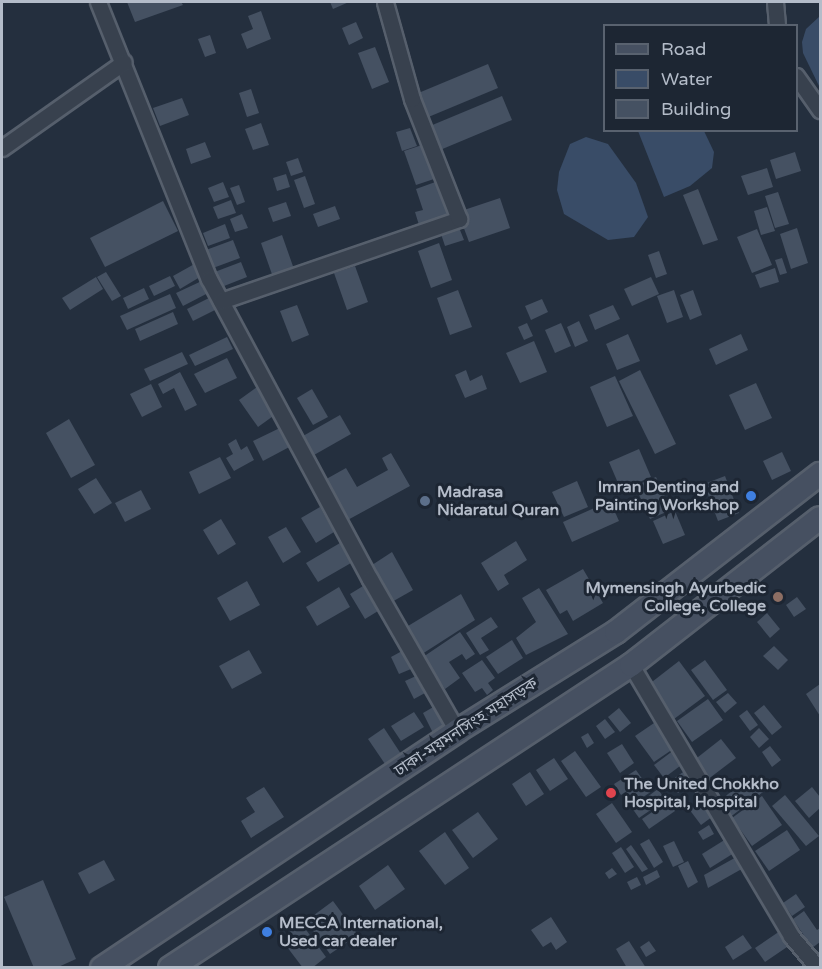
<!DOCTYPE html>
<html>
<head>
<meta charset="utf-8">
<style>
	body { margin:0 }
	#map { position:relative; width:822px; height:969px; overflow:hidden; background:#242f3e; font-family:"Varela Round","Noto Sans Bengali",sans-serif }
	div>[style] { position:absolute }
	.water>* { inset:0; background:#394c67 }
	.building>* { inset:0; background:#455162 }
	.roads { filter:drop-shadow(2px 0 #565f6c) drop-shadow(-2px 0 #565f6c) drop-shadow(0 2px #565f6c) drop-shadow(0 -2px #565f6c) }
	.street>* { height:15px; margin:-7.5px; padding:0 7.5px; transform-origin:7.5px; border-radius:7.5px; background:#38414e }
	.secondary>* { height:22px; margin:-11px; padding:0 11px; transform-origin:11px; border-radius:11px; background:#465061 }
	.dots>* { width:16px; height:16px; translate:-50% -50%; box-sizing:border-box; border:3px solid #1d2633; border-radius:50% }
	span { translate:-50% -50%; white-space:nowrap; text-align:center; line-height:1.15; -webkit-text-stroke:6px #1d2633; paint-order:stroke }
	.poi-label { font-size:16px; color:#b4bcc9; font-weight:700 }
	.right { translate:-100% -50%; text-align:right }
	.left { translate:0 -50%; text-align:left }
	.street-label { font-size:16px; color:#b4bcc9 }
	.frame { position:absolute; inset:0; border:3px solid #b4bcc9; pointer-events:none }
	.legend { position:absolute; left:603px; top:24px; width:195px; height:108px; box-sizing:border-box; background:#1d2633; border:2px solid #59626f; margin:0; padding:8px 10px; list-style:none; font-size:18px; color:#b4bcc9 }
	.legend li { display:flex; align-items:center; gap:12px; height:30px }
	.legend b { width:30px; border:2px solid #59626f }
</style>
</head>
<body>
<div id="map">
	<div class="water">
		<div style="clip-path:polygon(820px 16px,820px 88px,803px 53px,802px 42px,806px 29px)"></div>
		<div style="clip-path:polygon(638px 131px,704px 131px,714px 152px,712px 168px,690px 186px,664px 197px)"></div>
		<div style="clip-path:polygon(586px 137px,608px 144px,636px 183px,648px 217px,634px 237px,608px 240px,564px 214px,557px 190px,559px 172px,570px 144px)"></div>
	</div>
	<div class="building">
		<div style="clip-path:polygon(127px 2px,181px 2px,183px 5px,135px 22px)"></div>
		<div style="clip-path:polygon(330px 2px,349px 2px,333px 9px)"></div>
		<div style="clip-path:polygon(261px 11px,271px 39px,247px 49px,241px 34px,253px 29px,248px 16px)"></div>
		<div style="clip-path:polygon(356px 22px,363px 38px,349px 45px,342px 28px)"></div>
		<div style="clip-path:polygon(210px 35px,216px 53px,205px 57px,198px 39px)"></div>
		<div style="clip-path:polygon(375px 47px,389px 82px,372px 89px,358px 53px)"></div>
		<div style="clip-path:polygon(488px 64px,498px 88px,426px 118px,416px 94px)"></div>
		<div style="clip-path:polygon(251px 89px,259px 113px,247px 117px,239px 93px)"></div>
		<div style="clip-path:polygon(502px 96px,512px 120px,440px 150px,430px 126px)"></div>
		<div style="clip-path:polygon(182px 98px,189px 115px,160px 126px,153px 108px)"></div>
		<div style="clip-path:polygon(261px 123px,269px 145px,253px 150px,245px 129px)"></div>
		<div style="clip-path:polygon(410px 128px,417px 146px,402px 151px,396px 132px)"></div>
		<div style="clip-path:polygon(205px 142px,211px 157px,191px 164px,186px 149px)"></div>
		<div style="clip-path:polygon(425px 144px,437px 178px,416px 185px,404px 151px)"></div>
		<div style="clip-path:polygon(795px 152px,801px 171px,776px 179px,770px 160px)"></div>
		<div style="clip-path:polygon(298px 158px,303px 172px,291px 176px,286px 162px)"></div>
		<div style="clip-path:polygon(767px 168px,773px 187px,748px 195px,741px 176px)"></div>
		<div style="clip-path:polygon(286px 174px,290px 187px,277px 191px,273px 178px)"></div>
		<div style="clip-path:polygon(305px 176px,315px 204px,304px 208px,294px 180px)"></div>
		<div style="clip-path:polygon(438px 181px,450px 214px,419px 225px,415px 212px,423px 210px,416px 189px)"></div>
		<div style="clip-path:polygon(223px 182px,229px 197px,214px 202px,208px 188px)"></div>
		<div style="clip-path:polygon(239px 185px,245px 202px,237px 205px,230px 188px)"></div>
		<div style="clip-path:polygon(698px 189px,718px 240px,703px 245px,683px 195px)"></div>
		<div style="clip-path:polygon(778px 192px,789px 224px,775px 228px,765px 196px)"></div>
		<div style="clip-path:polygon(500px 198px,510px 228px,469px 242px,458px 212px)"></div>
		<div style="clip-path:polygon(231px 200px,236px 213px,218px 219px,213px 207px)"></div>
		<div style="clip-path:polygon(163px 201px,178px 231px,105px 267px,90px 238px)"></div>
		<div style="clip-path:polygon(286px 202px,291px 216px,273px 222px,268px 208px)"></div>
		<div style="clip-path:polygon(335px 206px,340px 219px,318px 227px,313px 214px)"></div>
		<div style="clip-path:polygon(767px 207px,775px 231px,761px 235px,754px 211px)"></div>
		<div style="clip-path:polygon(242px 214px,248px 228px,235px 232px,230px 219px)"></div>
		<div style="clip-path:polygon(225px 224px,230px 238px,208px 246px,203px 233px)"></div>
		<div style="clip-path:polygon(458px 225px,464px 240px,445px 246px,440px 231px)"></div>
		<div style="clip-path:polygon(797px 228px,808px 263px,791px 269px,780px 234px)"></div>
		<div style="clip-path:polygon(757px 229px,772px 265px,752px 273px,737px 237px)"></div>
		<div style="clip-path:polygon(282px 235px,295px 272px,274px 280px,261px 243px)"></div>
		<div style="clip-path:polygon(233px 240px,240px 258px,213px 268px,206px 250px)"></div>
		<div style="clip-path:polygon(439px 243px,452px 280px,431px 288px,418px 251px)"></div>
		<div style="clip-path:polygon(659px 251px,667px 274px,656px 278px,648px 255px)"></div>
		<div style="clip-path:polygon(782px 258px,787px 273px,780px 275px,775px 260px)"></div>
		<div style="clip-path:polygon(198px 262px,205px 274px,180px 289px,173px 276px)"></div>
		<div style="clip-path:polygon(241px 262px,247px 277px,219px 288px,212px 273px)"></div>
		<div style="clip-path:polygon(355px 266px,368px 302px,347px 310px,334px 273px)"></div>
		<div style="clip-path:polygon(775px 268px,779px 282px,760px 288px,755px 275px)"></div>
		<div style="clip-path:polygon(106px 272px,121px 296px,112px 301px,97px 277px)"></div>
		<div style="clip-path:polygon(170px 276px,175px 286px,154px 296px,149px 286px)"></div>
		<div style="clip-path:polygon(96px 277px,103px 289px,70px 310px,62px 298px)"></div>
		<div style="clip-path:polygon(651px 277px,659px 294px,632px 306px,624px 289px)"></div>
		<div style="clip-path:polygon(206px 279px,212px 291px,183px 306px,176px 293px)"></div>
		<div style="clip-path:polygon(144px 288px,149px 299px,128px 309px,123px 298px)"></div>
		<div style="clip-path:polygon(458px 290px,472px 327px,450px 335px,437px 298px)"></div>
		<div style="clip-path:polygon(674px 290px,683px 317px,667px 323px,657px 296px)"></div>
		<div style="clip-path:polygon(693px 290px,702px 315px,690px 320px,680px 295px)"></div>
		<div style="clip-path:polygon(170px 294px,176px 308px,127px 330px,120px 316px)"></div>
		<div style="clip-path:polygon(211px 297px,217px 309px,193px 321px,187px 309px)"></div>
		<div style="clip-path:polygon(542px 299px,548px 312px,531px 320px,525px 306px)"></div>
		<div style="clip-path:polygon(297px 305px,309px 335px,292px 342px,280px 311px)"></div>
		<div style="clip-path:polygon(613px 305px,620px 319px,595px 330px,589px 315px)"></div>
		<div style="clip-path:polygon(173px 312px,178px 324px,140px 341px,135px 329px)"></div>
		<div style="clip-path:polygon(579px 321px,588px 341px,575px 347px,567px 327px)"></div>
		<div style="clip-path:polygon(527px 323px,533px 336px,524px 340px,518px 327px)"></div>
		<div style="clip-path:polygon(561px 323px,571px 346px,555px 353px,545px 330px)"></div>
		<div style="clip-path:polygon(628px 334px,640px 361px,617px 370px,606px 344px)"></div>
		<div style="clip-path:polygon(741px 334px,748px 350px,716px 365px,709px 349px)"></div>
		<div style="clip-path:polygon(227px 337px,233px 349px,195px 366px,189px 355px)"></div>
		<div style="clip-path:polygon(534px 341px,547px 372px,520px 383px,506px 353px)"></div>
		<div style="clip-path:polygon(182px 352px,188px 364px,150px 381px,144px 369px)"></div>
		<div style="clip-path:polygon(227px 358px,237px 378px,205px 393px,194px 374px)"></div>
		<div style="clip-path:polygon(466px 370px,470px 381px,482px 375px,487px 389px,465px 398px,455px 375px)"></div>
		<div style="clip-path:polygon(640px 370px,676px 444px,655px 454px,619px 381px)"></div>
		<div style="clip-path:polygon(180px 372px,197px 405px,185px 411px,174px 388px,163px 394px,158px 384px)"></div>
		<div style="clip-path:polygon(615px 376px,633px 416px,607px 427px,590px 387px)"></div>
		<div style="clip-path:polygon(756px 383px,772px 418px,745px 430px,729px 395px)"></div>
		<div style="clip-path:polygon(151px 384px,162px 407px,142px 417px,130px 394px)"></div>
		<div style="clip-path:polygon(257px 387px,276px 414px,258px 427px,239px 400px)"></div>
		<div style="clip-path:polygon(312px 389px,328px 417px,313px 425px,297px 398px)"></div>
		<div style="clip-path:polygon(340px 415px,351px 434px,314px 455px,303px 436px)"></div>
		<div style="clip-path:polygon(69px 419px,95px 465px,71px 478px,46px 433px)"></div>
		<div style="clip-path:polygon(286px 425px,295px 444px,263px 461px,253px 441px)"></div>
		<div style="clip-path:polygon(236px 439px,241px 450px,247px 446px,254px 460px,234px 471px,226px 458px,233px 454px,228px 444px)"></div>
		<div style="clip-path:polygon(639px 449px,651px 477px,621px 490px,609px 462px)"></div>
		<div style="clip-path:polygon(782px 452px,791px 471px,772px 480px,763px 461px)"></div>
		<div style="clip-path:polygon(391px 453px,410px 486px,344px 522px,321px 482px,346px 468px,357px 487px,388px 470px,382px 458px)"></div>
		<div style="clip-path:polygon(220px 457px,231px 478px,199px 494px,189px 472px)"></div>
		<div style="clip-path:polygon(725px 476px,739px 513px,718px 521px,704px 484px)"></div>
		<div style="clip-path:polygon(656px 477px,671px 510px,650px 519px,635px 486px)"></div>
		<div style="clip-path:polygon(96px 478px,112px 503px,94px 514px,78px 489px)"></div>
		<div style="clip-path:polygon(577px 481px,588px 507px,564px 517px,552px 492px)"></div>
		<div style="clip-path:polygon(141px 490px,151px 509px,125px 522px,115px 503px)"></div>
		<div style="clip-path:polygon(610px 501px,619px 521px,572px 542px,563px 522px)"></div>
		<div style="clip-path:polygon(320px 507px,334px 532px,316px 543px,301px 518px)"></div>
		<div style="clip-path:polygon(675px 511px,685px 535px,663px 544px,653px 521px)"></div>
		<div style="clip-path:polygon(221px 519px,236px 544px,218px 555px,203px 530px)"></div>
		<div style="clip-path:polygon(286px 527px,301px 552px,283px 563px,268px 537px)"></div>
		<div style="clip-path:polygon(516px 541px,527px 560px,504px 575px,509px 584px,498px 591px,481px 563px)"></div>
		<div style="clip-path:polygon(340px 543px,351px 563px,318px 582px,306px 563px)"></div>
		<div style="clip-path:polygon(392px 552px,413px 590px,390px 603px,369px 567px)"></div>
		<div style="clip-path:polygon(583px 569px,603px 603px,573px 621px,567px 610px,560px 614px,546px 590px)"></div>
		<div style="clip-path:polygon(247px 581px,260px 605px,230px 621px,217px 598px)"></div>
		<div style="clip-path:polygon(368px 583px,383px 608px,365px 619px,350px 594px)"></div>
		<div style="clip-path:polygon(339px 587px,350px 607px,317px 626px,306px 607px)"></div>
		<div style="clip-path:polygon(539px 588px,568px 634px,526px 655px,516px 638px,536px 622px,522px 598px)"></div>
		<div style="clip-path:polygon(461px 594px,475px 620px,419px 656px,403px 629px)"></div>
		<div style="clip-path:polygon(797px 597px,806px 609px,794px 617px,786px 605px)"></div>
		<div style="clip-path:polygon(767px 613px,780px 629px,770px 638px,757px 622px)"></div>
		<div style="clip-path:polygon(491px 617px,498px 627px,481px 638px,489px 650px,480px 655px,466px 633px)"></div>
		<div style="clip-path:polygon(460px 632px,475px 654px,466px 660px,462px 654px,449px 662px,460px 678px,445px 689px,423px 657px)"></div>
		<div style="clip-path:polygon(512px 640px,523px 658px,498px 674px,486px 657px)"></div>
		<div style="clip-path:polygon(774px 646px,788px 660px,778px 670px,763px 656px)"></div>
		<div style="clip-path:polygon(249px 650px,262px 673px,232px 689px,219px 666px)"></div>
		<div style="clip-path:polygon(402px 651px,411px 669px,399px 674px,391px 657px)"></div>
		<div style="clip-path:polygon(482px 660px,495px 678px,488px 683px,493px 690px,487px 695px,482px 688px,475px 692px,462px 673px)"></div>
		<div style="clip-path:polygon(705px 660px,727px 690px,713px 700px,691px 670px)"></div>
		<div style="clip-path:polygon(679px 661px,705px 696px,674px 719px,648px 685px)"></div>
		<div style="clip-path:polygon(416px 676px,425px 693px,414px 699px,405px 681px)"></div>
		<div style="clip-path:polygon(820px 684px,820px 716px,806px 694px)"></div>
		<div style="clip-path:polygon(728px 693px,737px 703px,725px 713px,716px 702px)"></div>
		<div style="clip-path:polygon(708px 699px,723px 720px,692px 742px,677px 721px)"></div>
		<div style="clip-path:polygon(764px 705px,782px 727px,772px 735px,754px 713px)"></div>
		<div style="clip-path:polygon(435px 706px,445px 726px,433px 733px,423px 713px)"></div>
		<div style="clip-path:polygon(619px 708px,631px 723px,620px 732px,608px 717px)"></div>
		<div style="clip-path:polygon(747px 710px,758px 725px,750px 731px,739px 716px)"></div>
		<div style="clip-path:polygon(414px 712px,424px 727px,401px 741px,391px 726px)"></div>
		<div style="clip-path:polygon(605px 719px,615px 732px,605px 739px,596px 726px)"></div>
		<div style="clip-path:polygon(657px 721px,676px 747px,654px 762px,635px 736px)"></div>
		<div style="clip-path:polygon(384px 728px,401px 754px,385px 764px,368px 739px)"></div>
		<div style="clip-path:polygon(759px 728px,769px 739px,759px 748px,750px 737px)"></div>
		<div style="clip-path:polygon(588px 733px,594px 743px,587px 748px,581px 737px)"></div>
		<div style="clip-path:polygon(721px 739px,736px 758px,707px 780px,693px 761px)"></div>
		<div style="clip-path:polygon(622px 744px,634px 763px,620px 773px,607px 753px)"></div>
		<div style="clip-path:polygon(770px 746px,781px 760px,772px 767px,762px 752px)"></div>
		<div style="clip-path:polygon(674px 750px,684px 763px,664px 778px,654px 765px)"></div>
		<div style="clip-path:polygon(575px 751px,601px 787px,586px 797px,561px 761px)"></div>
		<div style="clip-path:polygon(554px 758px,568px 779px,550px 791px,536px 770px)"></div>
		<div style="clip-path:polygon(636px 770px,643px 780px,621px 795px,614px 784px)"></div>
		<div style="clip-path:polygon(686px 770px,694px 781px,678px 793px,669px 782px)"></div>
		<div style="clip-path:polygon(530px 772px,544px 794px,526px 806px,512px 784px)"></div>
		<div style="clip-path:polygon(751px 776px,763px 792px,729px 818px,718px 802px)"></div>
		<div style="clip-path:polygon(645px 781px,652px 791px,630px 806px,623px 795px)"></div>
		<div style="clip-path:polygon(264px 787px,284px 817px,251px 838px,241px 821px,255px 812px,246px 798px)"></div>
		<div style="clip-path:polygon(812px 787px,820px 797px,820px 808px,809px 818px,795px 801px)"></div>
		<div style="clip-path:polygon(658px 789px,665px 800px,639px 818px,632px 808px)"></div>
		<div style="clip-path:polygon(785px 795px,819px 836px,806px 846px,772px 806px)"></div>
		<div style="clip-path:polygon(762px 796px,782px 825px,752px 846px,732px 818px)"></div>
		<div style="clip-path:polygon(704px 798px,716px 814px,701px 825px,689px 809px)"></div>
		<div style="clip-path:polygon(668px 801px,675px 811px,649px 829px,642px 819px)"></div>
		<div style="clip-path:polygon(612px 803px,632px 832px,616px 843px,596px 814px)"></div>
		<div style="clip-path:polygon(478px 812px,498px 839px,473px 858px,452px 830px)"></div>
		<div style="clip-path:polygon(709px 825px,714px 834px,703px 840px,698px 832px)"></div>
		<div style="clip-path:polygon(787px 830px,800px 850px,769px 871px,755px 851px)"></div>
		<div style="clip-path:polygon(445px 832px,469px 868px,445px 885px,419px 851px)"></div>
		<div style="clip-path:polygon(649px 839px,663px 862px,654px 868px,640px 844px)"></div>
		<div style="clip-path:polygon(726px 839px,734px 853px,710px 868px,702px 854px)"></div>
		<div style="clip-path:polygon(674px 841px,684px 862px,673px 867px,663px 846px)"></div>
		<div style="clip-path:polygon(631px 845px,648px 869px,642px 872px,626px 849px)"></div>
		<div style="clip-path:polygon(621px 847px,634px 867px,625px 873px,612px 853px)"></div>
		<div style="clip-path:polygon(740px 855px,747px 866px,708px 888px,704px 875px)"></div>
		<div style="clip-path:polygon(104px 860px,115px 880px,89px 894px,78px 873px)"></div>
		<div style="clip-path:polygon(688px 861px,698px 882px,688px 888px,678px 866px)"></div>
		<div style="clip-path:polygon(388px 865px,405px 889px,375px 910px,359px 886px)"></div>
		<div style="clip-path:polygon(612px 868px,617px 874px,609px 879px,605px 873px)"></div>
		<div style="clip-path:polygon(657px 870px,660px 877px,646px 885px,643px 877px)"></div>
		<div style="clip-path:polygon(637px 877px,641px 885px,631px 890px,627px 882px)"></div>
		<div style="clip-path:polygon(43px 880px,76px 959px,56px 968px,34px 968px,4px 897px)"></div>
		<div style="clip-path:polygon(796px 894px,805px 907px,792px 916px,783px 903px)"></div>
		<div style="clip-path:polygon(333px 901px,358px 935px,330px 954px,306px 921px)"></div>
		<div style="clip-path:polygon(804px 911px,817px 930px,820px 928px,820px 942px,812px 948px,793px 919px)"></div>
		<div style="clip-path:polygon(551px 917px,567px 942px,556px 950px,551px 942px,543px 947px,531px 930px)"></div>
		<div style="clip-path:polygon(301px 923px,326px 957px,312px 968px,303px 968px,281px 939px)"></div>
		<div style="clip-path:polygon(780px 931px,790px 945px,765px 962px,755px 948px)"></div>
		<div style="clip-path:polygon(743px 935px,752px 948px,733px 960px,725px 947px)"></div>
		<div style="clip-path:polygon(629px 941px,646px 968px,627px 968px,616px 949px)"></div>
		<div style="clip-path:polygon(649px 941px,656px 951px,646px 957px,640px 947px)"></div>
	</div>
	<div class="roads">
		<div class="street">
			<div style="left:98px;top:2px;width:298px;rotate:68.2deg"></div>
			<div style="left:209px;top:279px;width:340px;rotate:61.8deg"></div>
			<div style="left:370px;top:579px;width:175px;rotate:60.2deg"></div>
			<div style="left:775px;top:2px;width:24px;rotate:85deg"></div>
			<div style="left:796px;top:76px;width:42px;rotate:54.8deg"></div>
			<div style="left:2px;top:148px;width:149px;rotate:-35.2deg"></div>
			<div style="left:221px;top:301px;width:252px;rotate:-19deg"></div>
			<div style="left:459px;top:219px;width:129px;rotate:-111.4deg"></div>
			<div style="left:412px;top:99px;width:101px;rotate:-105.6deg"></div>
			<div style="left:631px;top:665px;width:315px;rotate:59.4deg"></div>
			<div style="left:791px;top:936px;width:42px;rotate:49.8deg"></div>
		</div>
		<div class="secondary">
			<div style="left:102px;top:968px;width:427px;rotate:-33.7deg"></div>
			<div style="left:457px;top:731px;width:187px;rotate:-31.9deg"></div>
			<div style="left:616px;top:632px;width:258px;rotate:-37.8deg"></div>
			<div style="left:170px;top:968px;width:552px;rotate:-33.32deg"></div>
			<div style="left:631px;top:665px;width:239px;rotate:-37.9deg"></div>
		</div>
	</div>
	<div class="dots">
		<div style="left:751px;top:496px;background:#3f7fe0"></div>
		<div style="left:425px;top:501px;background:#5c6f8a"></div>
		<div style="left:778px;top:597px;background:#8d6e63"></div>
		<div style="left:611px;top:793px;background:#e0444e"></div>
		<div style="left:267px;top:932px;background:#3f7fe0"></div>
	</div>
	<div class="poi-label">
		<span class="right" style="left:739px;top:496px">Imran Denting and<br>Painting Workshop</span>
		<span class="left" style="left:437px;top:501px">Madrasa<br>Nidaratul Quran</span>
		<span class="right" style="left:766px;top:597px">Mymensingh Ayurbedic<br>College, College</span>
		<span class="left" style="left:624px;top:793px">The United Chokkho<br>Hospital, Hospital</span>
		<span class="left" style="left:279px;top:932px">MECCA International,<br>Used car dealer</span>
	</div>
	<div class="street-label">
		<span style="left:466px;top:727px;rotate:-33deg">ঢাকা-ময়মনসিংহ মহাসড়ক</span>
	</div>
	<div class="frame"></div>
	<ul class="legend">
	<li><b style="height:8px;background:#465061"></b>Road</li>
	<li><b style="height:16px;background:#394c67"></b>Water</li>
	<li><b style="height:16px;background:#455162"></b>Building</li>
	</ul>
</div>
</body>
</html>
